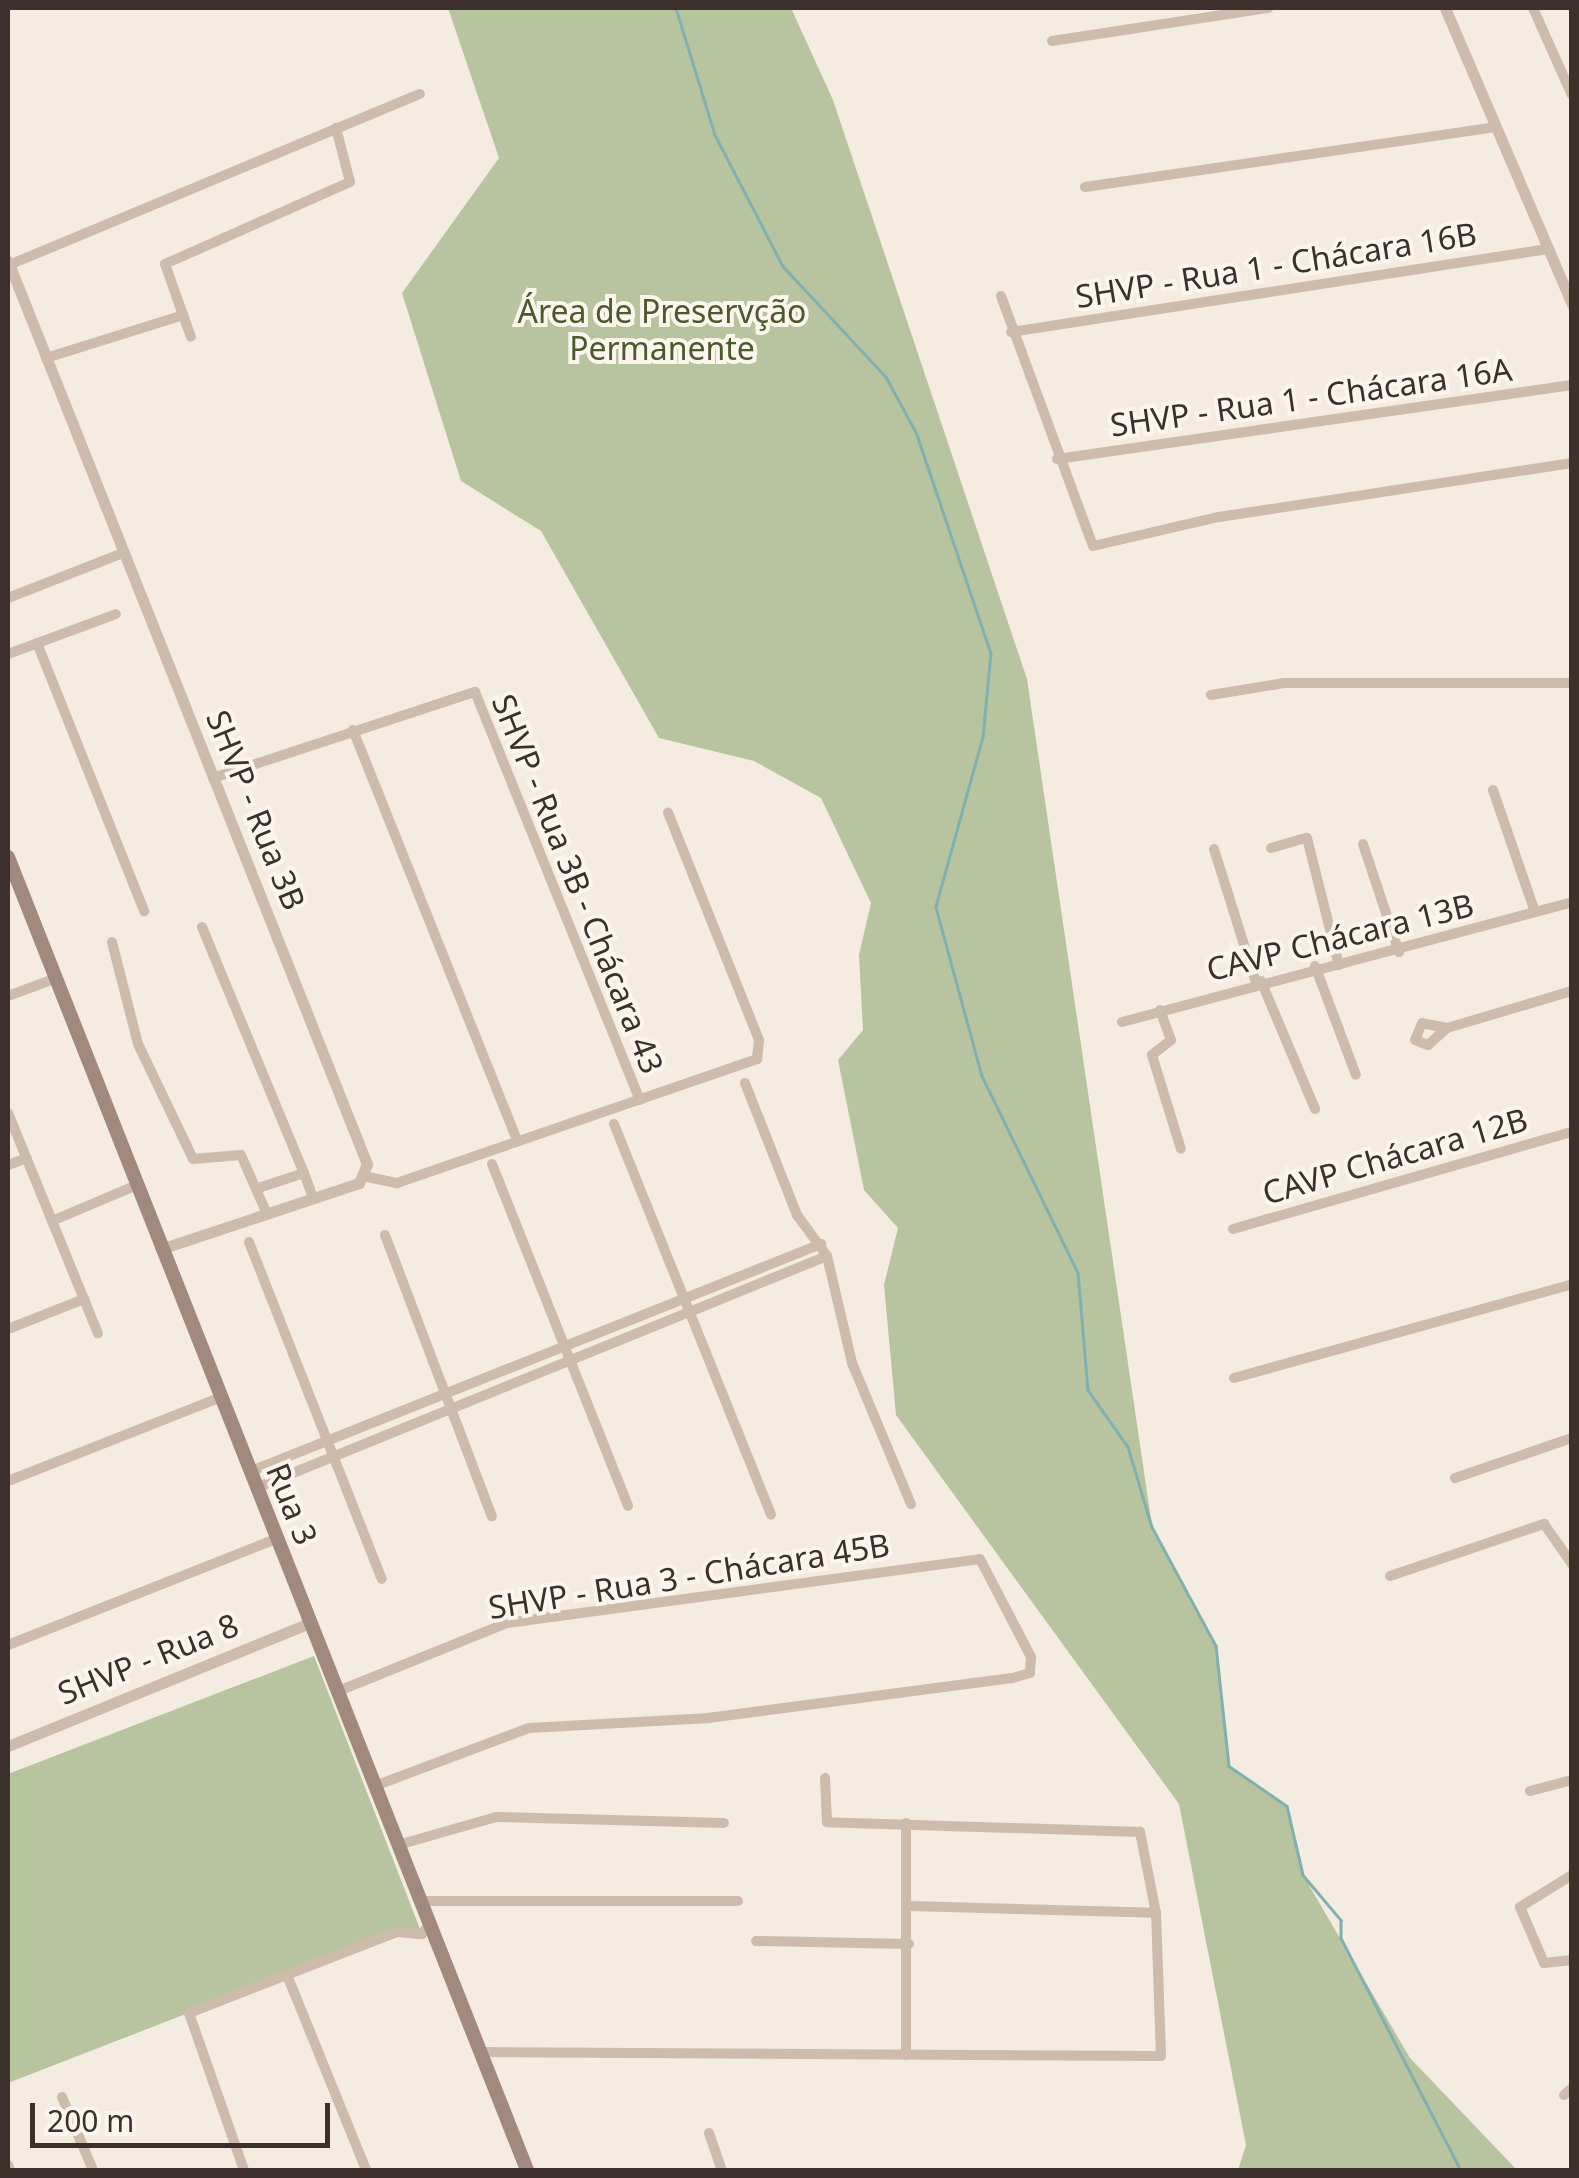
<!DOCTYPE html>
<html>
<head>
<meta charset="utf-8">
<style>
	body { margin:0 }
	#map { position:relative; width:1579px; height:2178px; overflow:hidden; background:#f4ebe1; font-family:"Noto Sans",sans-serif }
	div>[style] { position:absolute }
	.green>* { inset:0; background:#b8c4a0 }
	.stream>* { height:2.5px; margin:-1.25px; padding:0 1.25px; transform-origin:1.25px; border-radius:1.25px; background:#7fb0b2 }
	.minor>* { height:10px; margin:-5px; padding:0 5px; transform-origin:5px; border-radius:5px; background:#cdbbac }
	.tertiary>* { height:11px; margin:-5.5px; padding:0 5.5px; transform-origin:5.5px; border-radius:5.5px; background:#cdbbac }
	.secondary>* { height:14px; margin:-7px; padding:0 7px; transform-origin:7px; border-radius:7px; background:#a18a7d }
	span { translate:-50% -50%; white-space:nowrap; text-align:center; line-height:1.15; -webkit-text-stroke:8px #fbf5ee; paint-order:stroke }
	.street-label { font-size:32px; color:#3b302b }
	.park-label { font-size:32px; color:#4a5a2e }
	.frame { position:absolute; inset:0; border:10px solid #3b302b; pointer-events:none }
	.scale { position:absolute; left:30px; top:2103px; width:300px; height:45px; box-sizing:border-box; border:5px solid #3b302b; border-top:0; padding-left:12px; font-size:30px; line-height:35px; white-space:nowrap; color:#3b302b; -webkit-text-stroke:8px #fbf5ee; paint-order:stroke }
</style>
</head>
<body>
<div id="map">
	<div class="green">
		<div style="clip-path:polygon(448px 8px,791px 8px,833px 100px,1027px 679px,1152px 1526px,1216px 1646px,1229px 1766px,1287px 1806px,1303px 1875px,1410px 2058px,1517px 2170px,1238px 2170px,1246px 2145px,1179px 1804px,896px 1415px,884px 1285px,898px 1228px,864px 1190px,838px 1060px,863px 1030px,859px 955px,871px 903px,821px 798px,754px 761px,659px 738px,541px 531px,461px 481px,402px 293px,499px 158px)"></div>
		<div style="clip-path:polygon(314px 1656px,422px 1934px,397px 1932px,8px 2083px,8px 1774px)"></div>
	</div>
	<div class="stream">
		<div style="left:676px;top:8px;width:133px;rotate:72.9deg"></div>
		<div style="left:715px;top:135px;width:148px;rotate:62.6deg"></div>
		<div style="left:783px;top:266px;width:151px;rotate:47.1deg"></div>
		<div style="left:886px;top:377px;width:63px;rotate:61.4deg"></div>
		<div style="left:916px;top:432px;width:233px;rotate:71.3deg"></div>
		<div style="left:991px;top:653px;width:84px;rotate:95.4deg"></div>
		<div style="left:983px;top:737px;width:176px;rotate:105.5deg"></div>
		<div style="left:936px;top:907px;width:175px;rotate:74.8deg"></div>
		<div style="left:982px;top:1076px;width:219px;rotate:64deg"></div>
		<div style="left:1078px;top:1273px;width:117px;rotate:85.1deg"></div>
		<div style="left:1088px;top:1390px;width:70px;rotate:54.9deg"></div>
		<div style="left:1128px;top:1447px;width:84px;rotate:73.3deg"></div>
		<div style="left:1152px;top:1527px;width:135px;rotate:61.7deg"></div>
		<div style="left:1216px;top:1646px;width:121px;rotate:83.8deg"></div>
		<div style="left:1229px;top:1766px;width:70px;rotate:34.6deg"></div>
		<div style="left:1287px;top:1806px;width:71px;rotate:76.9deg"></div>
		<div style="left:1303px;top:1875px;width:59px;rotate:49.8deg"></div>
		<div style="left:1341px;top:1920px;width:18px;rotate:90deg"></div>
		<div style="left:1341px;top:1938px;width:261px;rotate:62.7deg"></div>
	</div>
	<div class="minor">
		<div style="left:1533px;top:8px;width:95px;rotate:65.9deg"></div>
		<div style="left:1052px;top:41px;width:219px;rotate:-8.7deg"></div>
		<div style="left:1085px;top:187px;width:415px;rotate:-8.3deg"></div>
		<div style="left:9px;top:265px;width:445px;rotate:-22.6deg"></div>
		<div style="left:1001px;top:296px;width:266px;rotate:69.8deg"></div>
		<div style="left:1093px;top:546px;width:129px;rotate:-13deg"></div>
		<div style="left:1219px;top:517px;width:357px;rotate:-8.7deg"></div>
		<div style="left:183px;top:315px;width:23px;rotate:70deg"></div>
		<div style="left:1011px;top:332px;width:543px;rotate:-8.79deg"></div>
		<div style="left:46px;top:358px;width:144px;rotate:-17.4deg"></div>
		<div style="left:183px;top:315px;width:54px;rotate:-109.4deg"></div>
		<div style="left:165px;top:264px;width:202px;rotate:-23.9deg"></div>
		<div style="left:350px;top:182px;width:56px;rotate:-104.5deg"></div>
		<div style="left:1057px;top:459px;width:520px;rotate:-8.18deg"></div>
		<div style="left:8px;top:598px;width:123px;rotate:-21.4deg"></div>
		<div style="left:37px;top:643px;width:289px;rotate:68.2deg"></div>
		<div style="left:8px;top:654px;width:115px;rotate:-20.3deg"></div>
		<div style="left:1211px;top:695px;width:74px;rotate:-9.3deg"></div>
		<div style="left:1284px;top:683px;width:288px"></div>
		<div style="left:353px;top:730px;width:443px;rotate:68.2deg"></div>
		<div style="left:213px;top:778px;width:276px;rotate:-18.2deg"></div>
		<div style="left:475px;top:692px;width:440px;rotate:68deg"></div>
		<div style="left:1493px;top:790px;width:129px;rotate:71deg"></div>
		<div style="left:1363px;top:844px;width:114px;rotate:71.6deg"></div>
		<div style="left:1271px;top:848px;width:37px;rotate:-16deg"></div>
		<div style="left:1307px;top:838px;width:131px;rotate:75.9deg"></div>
		<div style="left:1214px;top:849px;width:140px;rotate:72.6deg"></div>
		<div style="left:202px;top:927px;width:266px;rotate:67.5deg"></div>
		<div style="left:304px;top:1173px;width:48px;rotate:161.9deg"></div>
		<div style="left:112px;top:942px;width:105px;rotate:75.7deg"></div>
		<div style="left:138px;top:1044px;width:127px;rotate:64.4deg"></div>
		<div style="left:193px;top:1159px;width:48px;rotate:-4.8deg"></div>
		<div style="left:241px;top:1155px;width:62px;rotate:66.3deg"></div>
		<div style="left:1315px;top:966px;width:116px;rotate:69.4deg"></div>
		<div style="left:1261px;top:981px;width:139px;rotate:67.1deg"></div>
		<div style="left:8px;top:996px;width:49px;rotate:-20.3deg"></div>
		<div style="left:1160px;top:1010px;width:32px;rotate:70deg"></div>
		<div style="left:1171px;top:1040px;width:24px;rotate:142deg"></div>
		<div style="left:1152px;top:1055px;width:98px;rotate:72.9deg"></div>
		<div style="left:1122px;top:1022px;width:466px;rotate:-14.9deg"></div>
		<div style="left:1447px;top:1028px;width:25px;rotate:-169deg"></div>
		<div style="left:1422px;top:1023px;width:18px;rotate:112deg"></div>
		<div style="left:1415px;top:1040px;width:14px;rotate:21deg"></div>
		<div style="left:1428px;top:1045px;width:25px;rotate:-42deg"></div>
		<div style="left:1447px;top:1028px;width:130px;rotate:-16.5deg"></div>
		<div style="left:745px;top:1083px;width:142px;rotate:68.5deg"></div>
		<div style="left:797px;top:1215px;width:51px;rotate:53.8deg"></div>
		<div style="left:827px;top:1256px;width:110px;rotate:76.8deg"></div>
		<div style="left:852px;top:1363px;width:153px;rotate:67.3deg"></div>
		<div style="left:8px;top:1113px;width:238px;rotate:67.8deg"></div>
		<div style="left:614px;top:1124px;width:421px;rotate:68.1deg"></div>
		<div style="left:492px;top:1164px;width:368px;rotate:68.3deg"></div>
		<div style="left:8px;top:1165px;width:20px;rotate:-20deg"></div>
		<div style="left:304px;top:1173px;width:27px;rotate:70deg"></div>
		<div style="left:368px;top:1177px;width:30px;rotate:12deg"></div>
		<div style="left:397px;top:1183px;width:381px;rotate:-19deg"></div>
		<div style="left:757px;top:1059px;width:19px;rotate:-84deg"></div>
		<div style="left:759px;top:1040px;width:245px;rotate:-111.8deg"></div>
		<div style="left:52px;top:1221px;width:92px;rotate:-23deg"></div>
		<div style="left:1233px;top:1229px;width:353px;rotate:-16deg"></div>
		<div style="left:385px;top:1235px;width:301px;rotate:69.2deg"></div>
		<div style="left:249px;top:1242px;width:362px;rotate:68.5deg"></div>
		<div style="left:8px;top:1329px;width:82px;rotate:-21.5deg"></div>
		<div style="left:1234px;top:1378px;width:351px;rotate:-15.5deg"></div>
		<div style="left:249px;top:1472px;width:616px;rotate:-21.73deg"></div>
		<div style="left:1455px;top:1478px;width:124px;rotate:-18.9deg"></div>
		<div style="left:8px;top:1481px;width:227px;rotate:-21.5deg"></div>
		<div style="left:256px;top:1488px;width:616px;rotate:-22.11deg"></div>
		<div style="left:1390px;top:1576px;width:163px;rotate:-18.7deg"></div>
		<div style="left:1544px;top:1524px;width:49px;rotate:55deg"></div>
		<div style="left:8px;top:1645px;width:288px;rotate:-21.6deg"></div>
		<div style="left:336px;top:1692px;width:184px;rotate:-22deg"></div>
		<div style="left:507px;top:1623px;width:477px;rotate:-7.7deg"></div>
		<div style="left:980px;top:1559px;width:110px;rotate:62.5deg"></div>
		<div style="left:1031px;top:1657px;width:16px;rotate:94deg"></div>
		<div style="left:1030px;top:1673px;width:19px;rotate:164deg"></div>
		<div style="left:1012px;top:1678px;width:305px;rotate:172.5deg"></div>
		<div style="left:710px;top:1718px;width:181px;rotate:176.8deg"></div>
		<div style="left:529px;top:1728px;width:165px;rotate:159.4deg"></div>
		<div style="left:1530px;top:1791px;width:43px;rotate:-14.7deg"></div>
		<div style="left:906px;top:1823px;width:232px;rotate:90deg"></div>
		<div style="left:398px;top:1845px;width:102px;rotate:-15.9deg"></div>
		<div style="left:496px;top:1817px;width:228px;rotate:1.5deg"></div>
		<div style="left:1572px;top:1875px;width:61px;rotate:148.4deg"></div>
		<div style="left:1520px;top:1907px;width:61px;rotate:66.8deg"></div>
		<div style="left:1544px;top:1963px;width:28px;rotate:-6deg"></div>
		<div style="left:420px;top:1901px;width:318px"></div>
		<div style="left:910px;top:1906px;width:246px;rotate:1.6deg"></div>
		<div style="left:756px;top:1941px;width:153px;rotate:1.1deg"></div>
		<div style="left:287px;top:1975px;width:210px;rotate:67.9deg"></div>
		<div style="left:480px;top:2052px;width:681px;rotate:0.34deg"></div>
		<div style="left:1161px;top:2056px;width:143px;rotate:-92deg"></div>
		<div style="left:1156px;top:1913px;width:83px;rotate:-101.2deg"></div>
		<div style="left:1140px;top:1832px;width:313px;rotate:-178.2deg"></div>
		<div style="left:827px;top:1822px;width:44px;rotate:-92.6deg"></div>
		<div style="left:1564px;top:2095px;width:11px;rotate:-41deg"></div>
		<div style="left:62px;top:2097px;width:79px;rotate:67deg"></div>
		<div style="left:709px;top:2133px;width:39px;rotate:71deg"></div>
		<div style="left:8px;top:2165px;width:5px;rotate:68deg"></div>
		<div style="left:244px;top:2170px;width:166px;rotate:-109.3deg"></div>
		<div style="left:189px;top:2013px;width:223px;rotate:-21.3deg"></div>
		<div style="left:397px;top:1932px;width:25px;rotate:5deg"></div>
		<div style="left:422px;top:1934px;width:13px;rotate:-51deg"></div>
	</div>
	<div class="tertiary">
		<div style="left:1445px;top:8px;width:323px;rotate:66.8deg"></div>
		<div style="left:8px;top:261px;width:972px;rotate:68.32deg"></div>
		<div style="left:367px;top:1164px;width:21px;rotate:113deg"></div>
		<div style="left:359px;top:1183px;width:209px;rotate:161.6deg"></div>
		<div style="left:8px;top:1746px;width:326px;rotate:-22.2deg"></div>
	</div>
	<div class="secondary">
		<div style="left:8px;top:857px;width:1412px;rotate:68.43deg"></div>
	</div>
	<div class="street-label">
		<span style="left:1276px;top:265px;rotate:-9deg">SHVP - Rua 1 - Chácara 16B</span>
		<span style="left:1311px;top:397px;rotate:-8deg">SHVP - Rua 1 - Chácara 16A</span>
		<span style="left:256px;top:810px;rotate:68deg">SHVP - Rua 3B</span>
		<span style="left:578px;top:884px;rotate:68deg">SHVP - Rua 3B - Chácara 43</span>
		<span style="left:1340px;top:937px;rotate:-14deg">CAVP Chácara 13B</span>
		<span style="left:1395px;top:1156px;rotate:-16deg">CAVP Chácara 12B</span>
		<span style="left:292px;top:1504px;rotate:68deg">Rua 3</span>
		<span style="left:689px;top:1576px;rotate:-9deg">SHVP - Rua 3 - Chácara 45B</span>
		<span style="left:148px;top:1659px;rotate:-22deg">SHVP - Rua 8</span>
	</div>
	<div class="park-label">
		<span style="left:662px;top:330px">Área de Preservção<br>Permanente</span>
	</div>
	<div class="frame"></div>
	<div class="scale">200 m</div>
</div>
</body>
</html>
